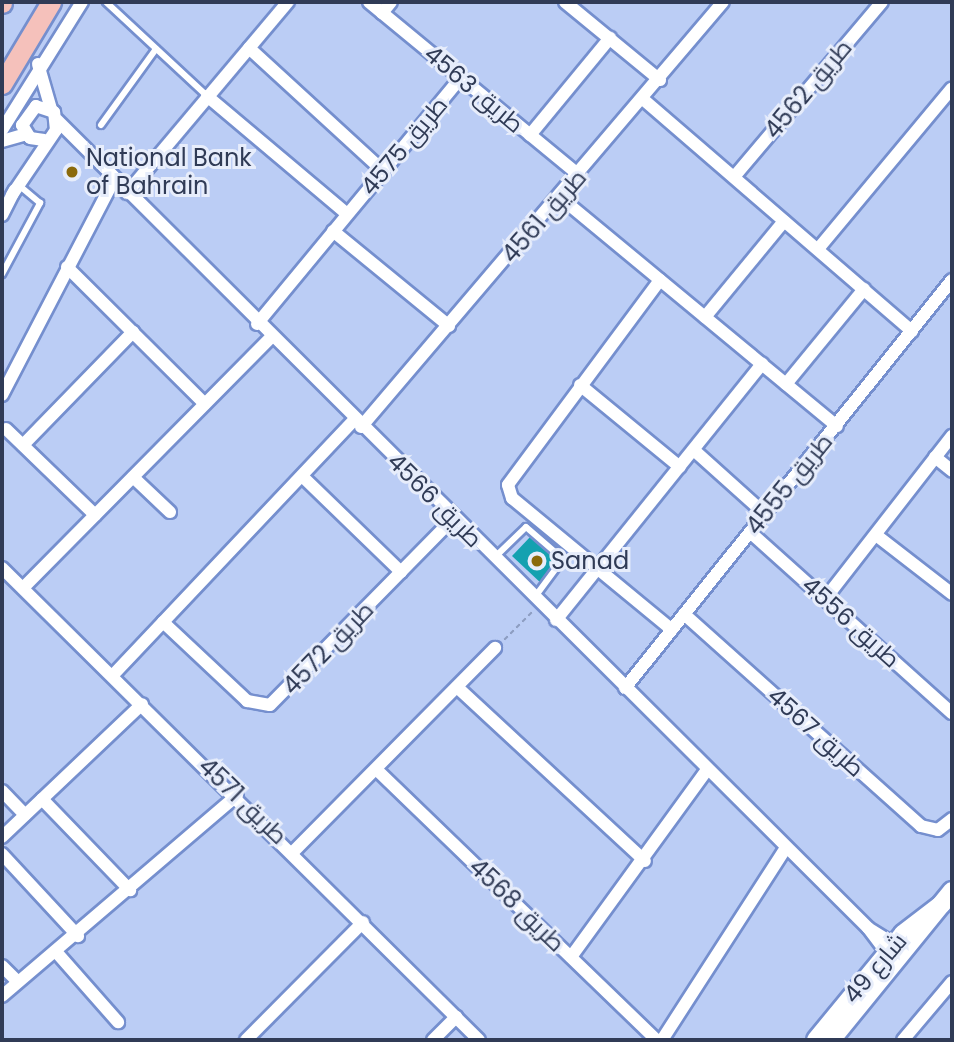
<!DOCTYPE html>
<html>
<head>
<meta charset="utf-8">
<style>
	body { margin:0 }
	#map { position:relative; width:954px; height:1042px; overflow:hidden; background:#bbcdf5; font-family:Poppins,Cairo,sans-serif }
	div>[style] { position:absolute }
	.building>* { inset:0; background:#14a1b0 }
	.path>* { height:2px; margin-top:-1px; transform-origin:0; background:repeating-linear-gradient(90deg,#8d9dc1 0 5px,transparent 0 8.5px) }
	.roads { filter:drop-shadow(2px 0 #758fce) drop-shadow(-2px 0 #758fce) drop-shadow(0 2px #758fce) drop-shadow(0 -2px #758fce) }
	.lane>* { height:6px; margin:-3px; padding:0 3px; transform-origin:3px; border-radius:3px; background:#fff }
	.street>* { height:12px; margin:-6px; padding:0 6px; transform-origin:6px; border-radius:6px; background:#fff }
	.secondary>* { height:18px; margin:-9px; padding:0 9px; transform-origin:9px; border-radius:9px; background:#fff }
	.primary>* { height:19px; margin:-9.5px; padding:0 9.5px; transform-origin:9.5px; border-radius:9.5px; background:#f5c1bb }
	.dots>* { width:19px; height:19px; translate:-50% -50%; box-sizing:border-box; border:4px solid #e7edfb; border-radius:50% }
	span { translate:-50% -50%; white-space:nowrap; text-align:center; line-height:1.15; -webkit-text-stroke:6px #e7edfb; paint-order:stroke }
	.street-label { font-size:24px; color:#303b56 }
	.poi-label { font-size:24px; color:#303b56 }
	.left { translate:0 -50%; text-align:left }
	.frame { position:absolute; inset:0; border:4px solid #303b56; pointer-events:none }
</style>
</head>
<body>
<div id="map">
	<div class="building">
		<div style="clip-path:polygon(531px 536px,562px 566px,543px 585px,512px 556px)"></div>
	</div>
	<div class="path">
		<div style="left:504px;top:640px;width:40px;rotate:-45deg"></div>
	</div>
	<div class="roads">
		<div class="lane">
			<div style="left:106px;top:2px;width:138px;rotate:42.9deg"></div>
			<div style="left:101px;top:125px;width:94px;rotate:-54.1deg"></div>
			<div style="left:2px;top:274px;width:81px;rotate:-61.8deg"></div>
			<div style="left:40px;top:203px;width:26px;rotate:-140deg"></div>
			<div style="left:495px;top:557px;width:43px;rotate:-44.1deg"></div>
			<div style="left:526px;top:527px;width:49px;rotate:40.9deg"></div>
			<div style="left:563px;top:559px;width:49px;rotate:126.6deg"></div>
		</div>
		<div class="street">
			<div style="left:369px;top:2px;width:273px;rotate:39.5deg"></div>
			<div style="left:565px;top:2px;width:123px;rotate:39.4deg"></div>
			<div style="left:382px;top:13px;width:14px;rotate:-51deg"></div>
			<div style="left:249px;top:48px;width:182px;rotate:42.5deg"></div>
			<div style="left:38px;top:64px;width:47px;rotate:73.9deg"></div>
			<div style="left:207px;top:96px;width:183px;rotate:40.1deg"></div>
			<div style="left:644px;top:100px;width:354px;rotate:40.8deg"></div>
			<div style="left:57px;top:120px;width:1145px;rotate:44.89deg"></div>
			<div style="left:2px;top:130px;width:151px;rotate:-58deg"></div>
			<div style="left:530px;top:135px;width:126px;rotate:-50.5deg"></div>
			<div style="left:2px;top:141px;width:25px;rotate:-16deg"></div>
			<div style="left:734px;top:177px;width:229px;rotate:-49.8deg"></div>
			<div style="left:127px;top:193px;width:250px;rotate:-49.9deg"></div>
			<div style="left:12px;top:195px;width:78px;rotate:-55.9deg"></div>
			<div style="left:56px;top:130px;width:18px;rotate:-96deg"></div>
			<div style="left:54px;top:112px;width:19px;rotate:-162deg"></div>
			<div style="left:36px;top:106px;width:24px;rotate:126deg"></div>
			<div style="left:22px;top:125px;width:15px;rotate:58deg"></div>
			<div style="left:30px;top:138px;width:14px;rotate:8deg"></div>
			<div style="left:561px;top:198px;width:358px;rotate:39.6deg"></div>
			<div style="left:2px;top:215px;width:28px;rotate:-63deg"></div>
			<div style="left:333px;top:231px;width:150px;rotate:39.3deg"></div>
			<div style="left:818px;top:249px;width:209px;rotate:-50.2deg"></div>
			<div style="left:67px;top:267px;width:194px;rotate:44.8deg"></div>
			<div style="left:660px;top:280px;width:255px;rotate:126.6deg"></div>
			<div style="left:508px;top:485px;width:14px;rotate:73deg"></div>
			<div style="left:512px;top:498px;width:207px;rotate:39.5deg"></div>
			<div style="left:705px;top:317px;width:124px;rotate:-50.5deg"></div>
			<div style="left:257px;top:324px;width:320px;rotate:-50.4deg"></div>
			<div style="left:786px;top:384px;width:123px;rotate:-50.6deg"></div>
			<div style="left:580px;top:385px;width:129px;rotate:39.4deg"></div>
			<div style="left:2px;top:395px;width:242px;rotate:-62.5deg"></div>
			<div style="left:361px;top:427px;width:558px;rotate:-49.58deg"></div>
			<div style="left:6px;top:429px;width:124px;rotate:44deg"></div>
			<div style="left:23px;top:445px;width:158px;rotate:-45.8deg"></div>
			<div style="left:696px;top:452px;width:93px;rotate:41.9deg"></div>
			<div style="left:935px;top:457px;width:22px;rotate:39deg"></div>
			<div style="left:302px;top:476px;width:138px;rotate:44.1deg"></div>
			<div style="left:133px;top:477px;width:51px;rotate:43.4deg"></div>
			<div style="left:750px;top:532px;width:271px;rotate:41.9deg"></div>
			<div style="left:876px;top:535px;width:96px;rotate:37.8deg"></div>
			<div style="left:2px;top:568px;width:671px;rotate:44.7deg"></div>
			<div style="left:23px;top:588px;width:353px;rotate:-45.3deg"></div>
			<div style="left:825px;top:599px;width:207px;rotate:-52.1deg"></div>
			<div style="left:684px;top:614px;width:318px;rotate:41.8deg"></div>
			<div style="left:921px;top:826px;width:17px;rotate:13deg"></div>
			<div style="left:938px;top:830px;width:18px;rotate:-38deg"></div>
			<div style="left:556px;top:620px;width:329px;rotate:-51.2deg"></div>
			<div style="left:163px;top:622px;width:115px;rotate:43.2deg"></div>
			<div style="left:247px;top:701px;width:23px;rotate:10deg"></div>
			<div style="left:270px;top:705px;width:262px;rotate:-45.5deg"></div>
			<div style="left:113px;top:675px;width:351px;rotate:-46.6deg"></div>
			<div style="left:457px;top:687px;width:256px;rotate:42.8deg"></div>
			<div style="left:625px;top:688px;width:523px;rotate:-51.29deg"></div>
			<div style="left:377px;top:770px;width:389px;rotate:44deg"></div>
			<div style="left:2px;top:791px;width:33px;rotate:46deg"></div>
			<div style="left:42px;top:799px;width:127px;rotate:46deg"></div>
			<div style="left:2px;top:837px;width:193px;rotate:-43.5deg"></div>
			<div style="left:294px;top:851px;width:286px;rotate:-45.3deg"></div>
			<div style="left:2px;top:854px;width:112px;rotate:47.2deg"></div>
			<div style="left:58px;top:954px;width:91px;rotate:48.6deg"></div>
			<div style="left:571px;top:957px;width:231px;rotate:-54deg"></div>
			<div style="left:890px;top:957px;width:36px;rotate:-127deg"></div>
			<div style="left:868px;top:928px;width:39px;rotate:32deg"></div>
			<div style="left:2px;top:966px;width:21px;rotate:45deg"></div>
			<div style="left:2px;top:996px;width:309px;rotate:-40.5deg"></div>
			<div style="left:246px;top:1040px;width:166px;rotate:-45.2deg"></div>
			<div style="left:433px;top:1040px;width:33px;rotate:-45deg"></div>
			<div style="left:662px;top:1040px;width:227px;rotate:-57.2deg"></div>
			<div style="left:903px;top:1040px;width:76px;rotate:-49.8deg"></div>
		</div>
		<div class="secondary">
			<div style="left:816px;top:1040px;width:137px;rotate:-50.6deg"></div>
			<div style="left:903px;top:934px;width:49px;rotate:-37.6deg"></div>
			<div style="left:831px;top:1040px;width:192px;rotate:-50.9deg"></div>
		</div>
		<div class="primary">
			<div style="left:2px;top:3px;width:1px;rotate:-90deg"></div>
			<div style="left:2px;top:84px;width:96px;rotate:-59.1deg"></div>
		</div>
	</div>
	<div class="dots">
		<div style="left:72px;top:172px;background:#8b6a0b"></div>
		<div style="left:537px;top:561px;background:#8b6a0b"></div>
	</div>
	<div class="street-label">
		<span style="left:474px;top:89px;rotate:40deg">طريق 4563</span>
		<span style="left:808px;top:89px;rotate:-50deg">طريق 4562</span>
		<span style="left:404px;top:146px;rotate:-50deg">طريق 4575</span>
		<span style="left:544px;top:216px;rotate:-49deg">طريق 4561</span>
		<span style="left:789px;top:484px;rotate:-51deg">طريق 4555</span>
		<span style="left:435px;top:500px;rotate:45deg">طريق 4566</span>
		<span style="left:851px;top:622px;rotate:42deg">طريق 4556</span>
		<span style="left:328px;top:648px;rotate:-46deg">طريق 4572</span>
		<span style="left:816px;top:732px;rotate:42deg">طريق 4567</span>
		<span style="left:243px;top:801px;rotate:44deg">طريق 4571</span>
		<span style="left:517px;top:905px;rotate:44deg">طريق 4568</span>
		<span style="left:875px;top:968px;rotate:-50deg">شارع 49</span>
	</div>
	<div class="poi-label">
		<span class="left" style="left:86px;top:172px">National Bank<br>of Bahrain</span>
		<span class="left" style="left:551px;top:561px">Sanad</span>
	</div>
	<div class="frame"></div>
</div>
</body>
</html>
